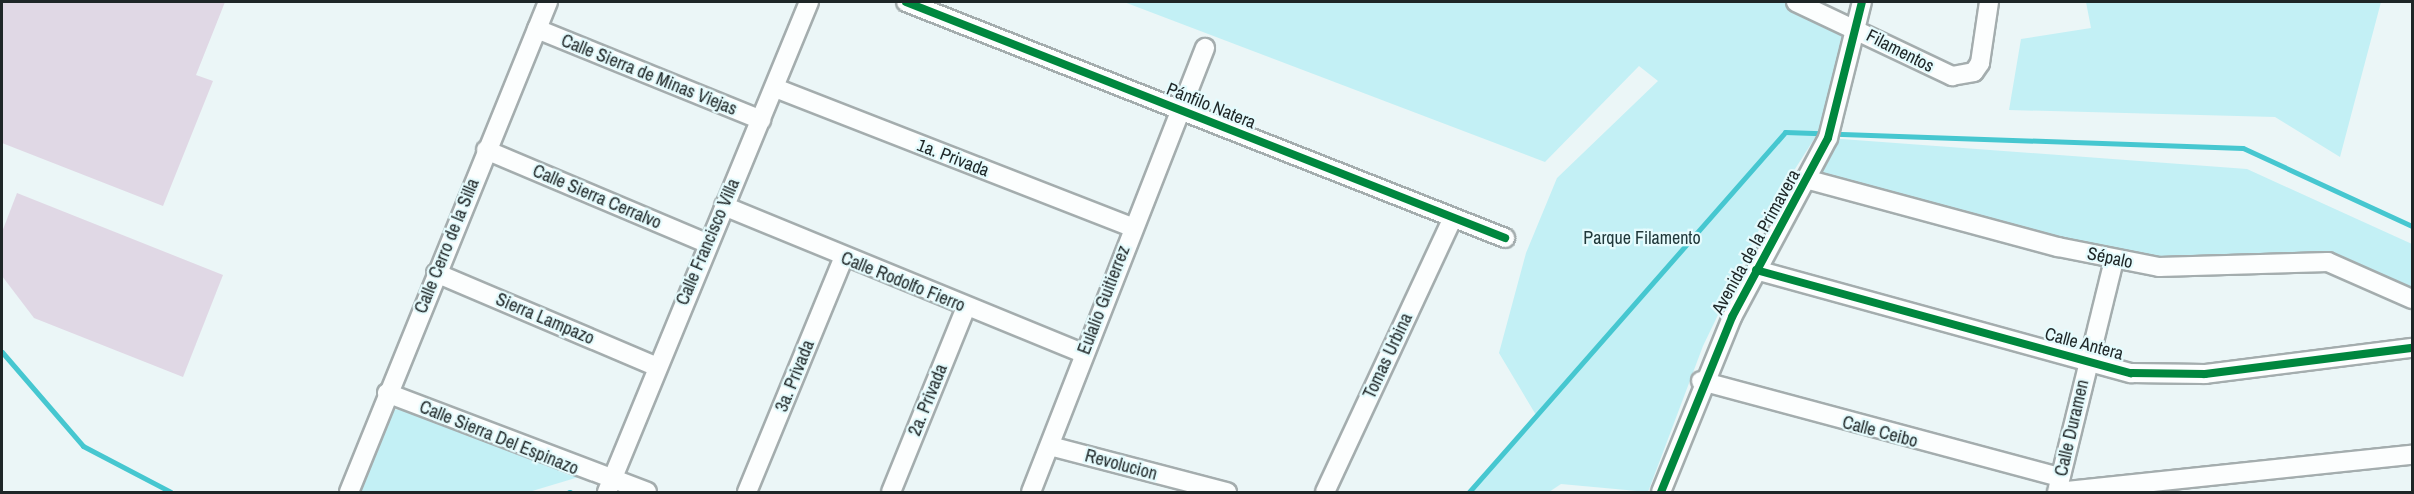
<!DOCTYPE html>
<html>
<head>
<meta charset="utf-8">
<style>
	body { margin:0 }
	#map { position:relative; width:2414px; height:494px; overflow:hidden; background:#ebf6f7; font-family:"Archivo Narrow",sans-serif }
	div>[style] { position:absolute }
	.green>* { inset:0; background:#c3f0f5 }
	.stream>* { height:5px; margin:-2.5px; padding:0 2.5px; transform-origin:2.5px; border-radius:2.5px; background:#46c7d0 }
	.building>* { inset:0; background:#e0d8e5 }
	.roads { filter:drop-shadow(2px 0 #a4adae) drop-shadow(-2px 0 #a4adae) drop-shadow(0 2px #a4adae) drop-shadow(0 -2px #a4adae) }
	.minor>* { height:18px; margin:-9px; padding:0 9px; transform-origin:9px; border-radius:9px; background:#fcfefe }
	.cycleway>* { height:8px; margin:-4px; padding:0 4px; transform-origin:4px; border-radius:4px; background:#00873e }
	span { translate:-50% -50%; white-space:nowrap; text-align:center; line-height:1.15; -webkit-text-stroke:4.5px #e5fbfd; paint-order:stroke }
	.street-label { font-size:18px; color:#1e2627 }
	.park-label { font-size:18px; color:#20383a }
	.frame { position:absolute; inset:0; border:3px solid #1e2627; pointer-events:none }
</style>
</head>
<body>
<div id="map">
	<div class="green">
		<div style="clip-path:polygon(1124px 2px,1796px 2px,1844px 24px,1823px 125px,1767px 213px,1703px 346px,1648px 492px,1561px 484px,1549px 492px,1469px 492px,1536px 415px,1499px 353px,1526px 253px,1557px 178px,1658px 81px,1639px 66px,1545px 162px)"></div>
		<div style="clip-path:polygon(2086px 2px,2381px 2px,2340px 157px,2275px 117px,2009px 110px,2021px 39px,2091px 28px)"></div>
		<div style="clip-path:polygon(1828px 138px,2247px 169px,2412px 244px,2412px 299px,2344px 267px,2159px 267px,1809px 180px)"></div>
		<div style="clip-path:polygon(401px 409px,563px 458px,582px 476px,529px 492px,353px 492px,391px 410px)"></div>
	</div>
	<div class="stream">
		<div style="left:2px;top:352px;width:124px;rotate:49.2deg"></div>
		<div style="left:83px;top:446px;width:99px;rotate:27.6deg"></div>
		<div style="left:569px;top:492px;width:1px"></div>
		<div style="left:1469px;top:492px;width:479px;rotate:-48.7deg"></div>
		<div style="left:1785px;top:132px;width:458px;rotate:2deg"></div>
		<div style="left:2243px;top:148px;width:186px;rotate:24.8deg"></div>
	</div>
	<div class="building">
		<div style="clip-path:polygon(2px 2px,225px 2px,196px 75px,213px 81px,163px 206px,2px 143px)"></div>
		<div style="clip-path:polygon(17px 193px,223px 275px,183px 377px,34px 318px,2px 276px,2px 232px)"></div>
	</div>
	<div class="roads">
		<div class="minor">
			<div style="left:906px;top:2px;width:644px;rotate:21.5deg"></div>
			<div style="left:1796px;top:2px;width:173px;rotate:25.4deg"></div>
			<div style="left:1952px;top:76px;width:22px;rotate:-10deg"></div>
			<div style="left:1974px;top:72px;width:11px;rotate:-56deg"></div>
			<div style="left:1980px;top:63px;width:62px;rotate:-81.6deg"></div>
			<div style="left:537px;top:29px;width:242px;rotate:22.1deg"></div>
			<div style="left:775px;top:88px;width:383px;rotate:21.3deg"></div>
			<div style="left:486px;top:150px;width:241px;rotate:22.9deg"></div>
			<div style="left:1809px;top:180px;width:258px;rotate:15.1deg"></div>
			<div style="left:2058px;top:247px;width:103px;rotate:11.2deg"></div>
			<div style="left:2159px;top:267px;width:169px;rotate:-1.7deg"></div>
			<div style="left:2328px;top:262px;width:92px;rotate:23.8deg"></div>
			<div style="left:724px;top:206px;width:389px;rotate:22.3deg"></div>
			<div style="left:1756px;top:270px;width:389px;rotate:15.4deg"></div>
			<div style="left:2131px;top:373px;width:74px;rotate:0.8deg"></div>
			<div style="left:2205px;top:374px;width:209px;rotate:-7.2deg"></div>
			<div style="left:436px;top:273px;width:238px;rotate:23deg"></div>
			<div style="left:1701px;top:381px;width:372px;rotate:15deg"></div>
			<div style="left:387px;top:393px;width:278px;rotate:20.8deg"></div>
			<div style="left:1050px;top:446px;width:183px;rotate:14.6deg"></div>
			<div style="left:2058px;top:488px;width:235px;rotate:-76.2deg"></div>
			<div style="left:349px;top:492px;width:529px;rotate:-67.9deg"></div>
			<div style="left:607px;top:492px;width:530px;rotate:-67.6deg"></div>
			<div style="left:747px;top:492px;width:252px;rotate:-67.6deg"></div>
			<div style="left:891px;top:492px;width:200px;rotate:-67.9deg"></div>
			<div style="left:1031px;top:492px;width:477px;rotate:-68.6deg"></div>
			<div style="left:1325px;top:492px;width:300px;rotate:-65deg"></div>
			<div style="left:1661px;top:492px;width:189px;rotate:-67.9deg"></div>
			<div style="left:1732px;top:317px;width:203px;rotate:-61.8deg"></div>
			<div style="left:1828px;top:138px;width:140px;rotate:-76deg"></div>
			<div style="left:2057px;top:492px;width:357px;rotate:-6deg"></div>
		</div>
	</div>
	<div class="cycleway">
		<div style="left:906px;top:2px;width:644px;rotate:21.5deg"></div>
		<div style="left:1756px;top:270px;width:389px;rotate:15.4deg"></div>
		<div style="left:2131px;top:373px;width:74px;rotate:0.8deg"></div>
		<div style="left:2205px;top:374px;width:209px;rotate:-7.2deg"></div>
		<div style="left:1661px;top:492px;width:189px;rotate:-67.9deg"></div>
		<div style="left:1732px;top:317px;width:203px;rotate:-61.8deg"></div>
		<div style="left:1828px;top:138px;width:140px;rotate:-76deg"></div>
	</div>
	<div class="street-label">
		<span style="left:1900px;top:51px;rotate:27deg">Filamentos</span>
		<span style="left:649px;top:75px;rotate:22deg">Calle Sierra de Minas Viejas</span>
		<span style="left:1211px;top:106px;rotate:22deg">Pánfilo Natera</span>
		<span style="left:953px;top:158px;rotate:21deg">1a. Privada</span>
		<span style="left:597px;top:197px;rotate:23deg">Calle Sierra Cerralvo</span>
		<span style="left:708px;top:242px;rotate:-67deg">Calle Francisco Villa</span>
		<span style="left:1756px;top:242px;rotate:-61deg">Avenida de la Primavera</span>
		<span style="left:447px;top:246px;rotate:-68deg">Calle Cerro de la Silla</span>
		<span style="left:2110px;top:258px;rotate:12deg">Sépalo</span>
		<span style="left:903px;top:282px;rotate:22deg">Calle Rodolfo Fierro</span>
		<span style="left:1104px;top:300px;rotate:-69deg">Eulalio Guitierrez</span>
		<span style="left:545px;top:319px;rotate:23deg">Sierra Lampazo</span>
		<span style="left:2084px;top:344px;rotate:15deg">Calle Antera</span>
		<span style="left:1388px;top:356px;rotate:-65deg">Tomas Urbina</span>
		<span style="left:795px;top:376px;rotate:-68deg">3a. Privada</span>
		<span style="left:928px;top:400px;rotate:-68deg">2a. Privada</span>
		<span style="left:2072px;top:428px;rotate:-77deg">Calle Duramen</span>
		<span style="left:1880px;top:432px;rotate:15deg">Calle Ceibo</span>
		<span style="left:499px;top:438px;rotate:22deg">Calle Sierra Del Espinazo</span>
		<span style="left:1121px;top:465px;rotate:15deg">Revolucion</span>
	</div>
	<div class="park-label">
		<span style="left:1642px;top:238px">Parque Filamento</span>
	</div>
	<div class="frame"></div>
</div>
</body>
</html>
